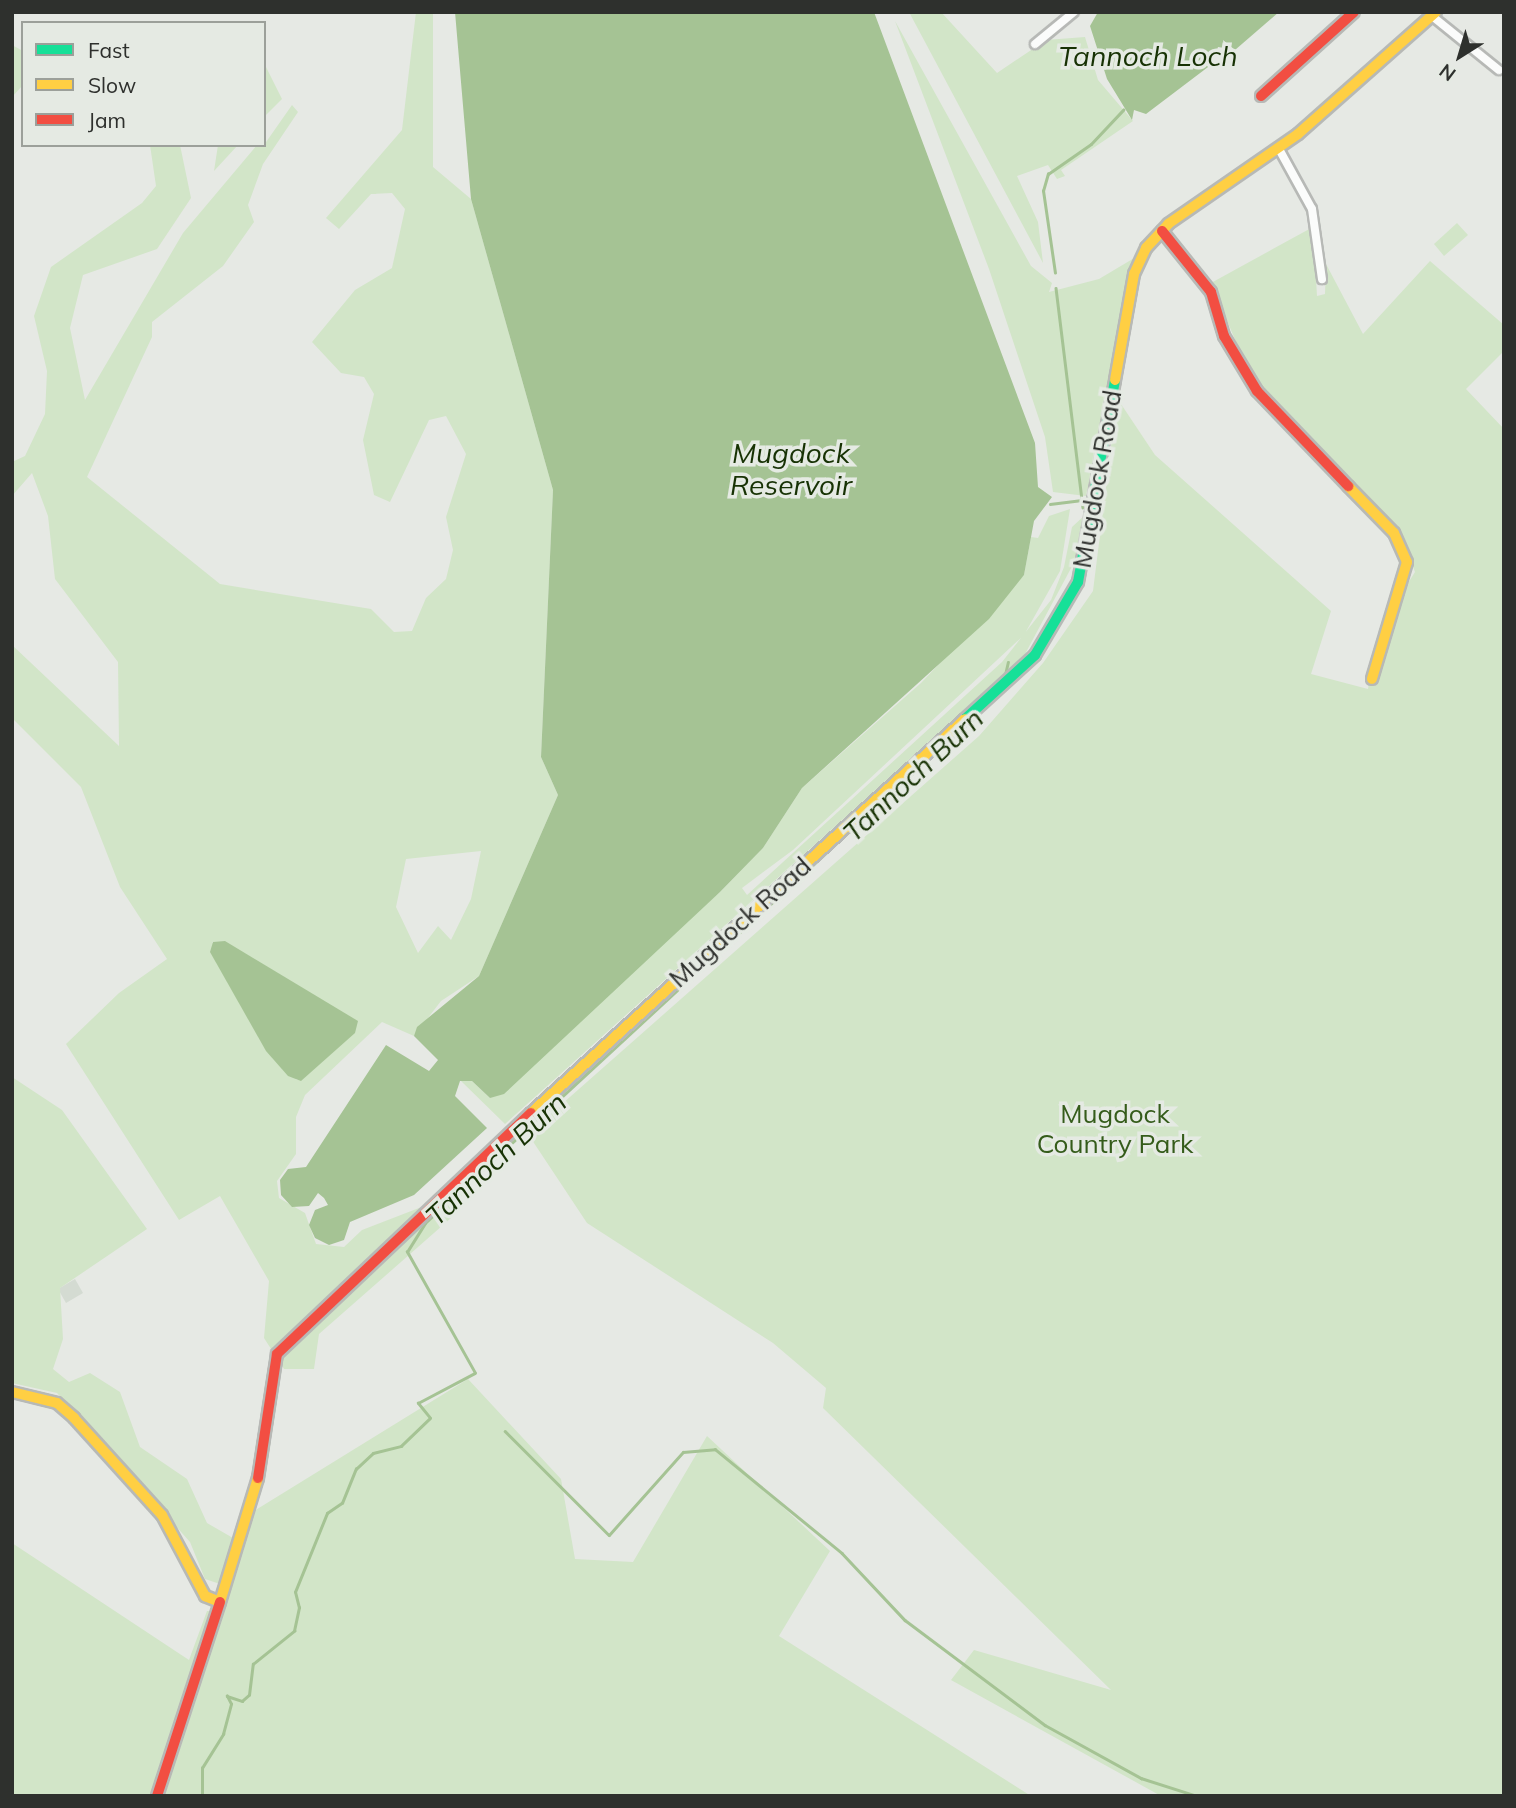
<!DOCTYPE html>
<html>
<head>
<meta charset="utf-8">
<style>
	body { margin:0 }
	#map { position:relative; width:1516px; height:1808px; overflow:hidden; background:#e6e9e4; font-family:Mulish,sans-serif }
	div>[style] { position:absolute }
	.built>* { inset:0; background:#d4dbd2 }
	.green>* { inset:0; background:#d2e5c8 }
	.water>* { inset:0; background:#a5c394 }
	.stream>* { height:2.5px; margin:-1.25px; padding:0 1.25px; transform-origin:1.25px; border-radius:1.25px; background:#a5c394 }
	.roads { filter:drop-shadow(2px 0 #b7b9b6) drop-shadow(-2px 0 #b7b9b6) drop-shadow(0 2px #b7b9b6) drop-shadow(0 -2px #b7b9b6) }
	.street>* { height:8px; margin:-4px; padding:0 4px; transform-origin:4px; border-radius:4px; background:#fbfcfb }
	.fast>* { height:10px; margin:-5px; padding:0 5px; transform-origin:5px; border-radius:5px; background:#16e098 }
	.slow>* { height:10px; margin:-5px; padding:0 5px; transform-origin:5px; border-radius:5px; background:#ffcf43 }
	.jam>* { height:10px; margin:-5px; padding:0 5px; transform-origin:5px; border-radius:5px; background:#f24e42 }
	span { translate:-50% -50%; white-space:nowrap; text-align:center; line-height:1.15; -webkit-text-stroke:7px #e5eae3; paint-order:stroke }
	.street-label { font-size:26px; color:#2e302d }
	.park-label { font-size:26px; color:#355c1b }
	.water-label { font-size:28px; color:#173204; font-style:italic }
	.frame { position:absolute; inset:0; border:14px solid #2e302d; pointer-events:none }
	.legend { position:absolute; left:21px; top:21px; width:245px; height:126px; box-sizing:border-box; background:#e5eae3; border:2px solid #9ca09a; margin:0; padding:9px 12px; list-style:none; font-size:21px; color:#2e302d }
	.legend li { display:flex; align-items:center; gap:14px; height:35px }
	.legend b { width:35px; border:2px solid #9ca09a }
	.north { position:absolute; left:1425px; top:21px; width:70px; height:70px; -webkit-text-stroke:5px #e5eae3; paint-order:stroke; rotate:217deg; font-size:19px; font-weight:700; line-height:28px; text-align:center; color:#2e302d }
	.north::after { content:''; display:block; margin:auto; width:24px; height:32px; background:#2e302d; clip-path:polygon(50% 0,100% 100%,50% 72%,0 100%) }
</style>
</head>
<body>
<div id="map">
	<div class="built">
		<div style="clip-path:polygon(75px 1279px,83px 1293px,66px 1303px,58px 1289px)"></div>
	</div>
	<div class="green">
		<div style="clip-path:polygon(evenodd,416px 12px,433px 12px,433px 167px,471px 199px,553px 490px,541px 757px,558px 795px,479px 976px,441px 1001px,414px 1036px,382px 1022px,305px 1095px,296px 1117px,296px 1154px,277px 1181px,279px 1198px,305px 1213px,316px 1244px,344px 1247px,362px 1230px,463px 1191px,459px 1211px,319px 1334px,314px 1369px,284px 1369px,264px 1338px,269px 1281px,220px 1196px,179px 1220px,66px 1044px,119px 993px,167px 959px,120px 887px,81px 787px,12px 718px,12px 645px,119px 746px,118px 662px,55px 579px,48px 516px,32px 473px,12px 496px,12px 462px,25px 456px,45px 414px,47px 371px,34px 316px,51px 267px,142px 203px,156px 186px,150px 145px,180px 145px,191px 198px,157px 249px,83px 275px,70px 328px,85px 400px,183px 233px,257px 145px,264px 145px,292px 105px,298px 112px,263px 164px,248px 205px,254px 222px,223px 266px,152px 322px,152px 337px,87px 477px,220px 584px,371px 609px,394px 632px,412px 631px,426px 598px,446px 579px,453px 550px,446px 517px,466px 454px,446px 416px,429px 420px,390px 502px,374px 495px,363px 440px,374px 394px,364px 377px,341px 373px,312px 342px,355px 290px,392px 268px,405px 209px,392px 193px,371px 194px,339px 229px,326px 218px,402px 130px,416px 12px,481px 851px,471px 899px,451px 940px,438px 926px,418px 953px,396px 907px,406px 859px,481px 851px,416px 12px,212px 942px,247px 956px,356px 1027px,297px 1080px,273px 1053px,212px 942px)"></div>
		<div style="clip-path:polygon(909px 12px,941px 12px,997px 73px,1046px 40px,1085px 37px,1098px 80px,1133px 121px,1061px 170px,1065px 176px,1057px 179px,1048px 165px,1017px 176px,1038px 222px,1043px 263px)"></div>
		<div style="clip-path:polygon(895px 21px,1031px 266px,1052px 283px,1049px 292px,1099px 279px,1141px 254px,1086px 496px,1053px 492px,1045px 437px,989px 269px)"></div>
		<div style="clip-path:polygon(12px 45px,23px 51px,23px 85px,12px 97px)"></div>
		<div style="clip-path:polygon(264px 63px,282px 99px,264px 117px)"></div>
		<div style="clip-path:polygon(218px 145px,238px 145px,214px 171px)"></div>
		<div style="clip-path:polygon(1457px 223px,1468px 235px,1444px 256px,1434px 244px)"></div>
		<div style="clip-path:polygon(1313px 227px,1317px 296px,1325px 294px,1326px 264px,1363px 334px,1430px 261px,1504px 325px,1504px 351px,1466px 389px,1504px 429px,1504px 1796px,1161px 1796px,951px 1680px,974px 1650px,1111px 1690px,823px 1408px,826px 1388px,773px 1343px,587px 1223px,528px 1134px,979px 736px,1043px 663px,1093px 591px,1117px 398px,1155px 455px,1331px 611px,1311px 674px,1368px 689px,1379px 629px,1415px 572px,1399px 530px,1287px 419px,1245px 363px,1211px 283px)"></div>
		<div style="clip-path:polygon(1070px 509px,1060px 571px,1024px 635px,793px 850px,742px 888px,747px 895px,1002px 662px,1051px 600px,1064px 567px,1072px 527px,1085px 515px,1077px 557px,1024px 656px,505px 1124px,461px 1081px,472px 1081px,490px 1098px,720px 892px,763px 848px,802px 788px,921px 683px,1024px 575px,1031px 537px,1038px 538px,1049px 516px)"></div>
		<div style="clip-path:polygon(12px 1077px,62px 1110px,147px 1229px,60px 1288px,63px 1339px,53px 1369px,69px 1382px,90px 1373px,120px 1392px,140px 1447px,187px 1479px,207px 1523px,233px 1538px,220px 1584px,205px 1579px,190px 1542px,57px 1393px,12px 1383px)"></div>
		<div style="clip-path:polygon(468px 1379px,561px 1479px,575px 1559px,633px 1562px,707px 1436px,830px 1551px,779px 1636px,1031px 1796px,12px 1796px,12px 1543px,189px 1660px,207px 1611px,224px 1612px,254px 1511px)"></div>
	</div>
	<div class="water">
		<div style="clip-path:polygon(455px 12px,874px 12px,1035px 443px,1038px 487px,1052px 497px,1034px 521px,1024px 575px,989px 619px,802px 788px,763px 848px,720px 892px,504px 1094px,490px 1098px,472px 1081px,460px 1081px,455px 1096px,487px 1128px,414px 1195px,350px 1222px,344px 1240px,329px 1245px,315px 1238px,309px 1225px,315px 1210px,328px 1205px,324px 1198px,318px 1193px,309px 1206px,292px 1207px,281px 1195px,280px 1180px,288px 1169px,306px 1167px,386px 1045px,429px 1071px,438px 1060px,414px 1036px,417px 1027px,479px 976px,558px 795px,541px 757px,553px 490px,471px 199px)"></div>
		<div style="clip-path:polygon(1098px 12px,1279px 12px,1235px 50px,1223px 40px,1224px 48px,1218px 47px,1212px 64px,1146px 114px,1134px 110px,1132px 120px,1107px 79px,1090px 26px)"></div>
		<div style="clip-path:polygon(225px 941px,358px 1021px,355px 1033px,301px 1081px,288px 1076px,266px 1051px,210px 952px,213px 942px)"></div>
	</div>
	<div class="stream">
		<div style="left:1055px;top:273px;width:83px;rotate:-98.3deg"></div>
		<div style="left:1043px;top:191px;width:18px;rotate:-74deg"></div>
		<div style="left:1048px;top:174px;width:52px;rotate:-34.9deg"></div>
		<div style="left:1091px;top:144px;width:47px;rotate:-46.7deg"></div>
		<div style="left:1056px;top:288px;width:221px;rotate:83deg"></div>
		<div style="left:1050px;top:504px;width:32px;rotate:-7deg"></div>
		<div style="left:1004px;top:679px;width:17px;rotate:-77deg"></div>
		<div style="left:505px;top:1431px;width:147px;rotate:45deg"></div>
		<div style="left:609px;top:1535px;width:111px;rotate:-48.3deg"></div>
		<div style="left:683px;top:1452px;width:32px;rotate:-5deg"></div>
		<div style="left:715px;top:1449px;width:164px;rotate:39.3deg"></div>
		<div style="left:842px;top:1553px;width:92px;rotate:46.8deg"></div>
		<div style="left:905px;top:1620px;width:175px;rotate:36.9deg"></div>
		<div style="left:1045px;top:1725px;width:110px;rotate:28.9deg"></div>
		<div style="left:1141px;top:1778px;width:59px;rotate:17.8deg"></div>
		<div style="left:202px;top:1796px;width:28px;rotate:-90deg"></div>
		<div style="left:202px;top:1768px;width:40px;rotate:-58deg"></div>
		<div style="left:223px;top:1734px;width:31px;rotate:-75deg"></div>
		<div style="left:231px;top:1704px;width:9px;rotate:-117deg"></div>
		<div style="left:227px;top:1696px;width:16px;rotate:18deg"></div>
		<div style="left:242px;top:1701px;width:9px;rotate:-41deg"></div>
		<div style="left:249px;top:1695px;width:31px;rotate:-83deg"></div>
		<div style="left:253px;top:1664px;width:53px;rotate:-38.8deg"></div>
		<div style="left:294px;top:1631px;width:24px;rotate:-78deg"></div>
		<div style="left:299px;top:1608px;width:16px;rotate:-104deg"></div>
		<div style="left:295px;top:1592px;width:85px;rotate:-67.9deg"></div>
		<div style="left:327px;top:1513px;width:18px;rotate:-34deg"></div>
		<div style="left:342px;top:1503px;width:37px;rotate:-68deg"></div>
		<div style="left:356px;top:1469px;width:23px;rotate:-43deg"></div>
		<div style="left:373px;top:1453px;width:29px;rotate:-14deg"></div>
		<div style="left:401px;top:1446px;width:40px;rotate:-44deg"></div>
		<div style="left:430px;top:1418px;width:19px;rotate:-129deg"></div>
		<div style="left:418px;top:1403px;width:64px;rotate:-27.8deg"></div>
		<div style="left:475px;top:1373px;width:139px;rotate:-119.3deg"></div>
		<div style="left:407px;top:1252px;width:34px;rotate:-58deg"></div>
		<div style="left:425px;top:1223px;width:783px;rotate:-42.72deg"></div>
	</div>
	<div class="roads">
		<div class="street">
			<div style="left:1432px;top:16px;width:86px;rotate:38.9deg"></div>
			<div style="left:1035px;top:44px;width:50px;rotate:-39.4deg"></div>
			<div style="left:1279px;top:149px;width:68px;rotate:61.2deg"></div>
			<div style="left:1312px;top:209px;width:71px;rotate:81.9deg"></div>
		</div>
		<div class="fast">
			<div style="left:965px;top:719px;width:95px;rotate:-42.4deg"></div>
			<div style="left:1035px;top:655px;width:85px;rotate:-59.5deg"></div>
			<div style="left:1078px;top:582px;width:205px;rotate:-79.6deg"></div>
		</div>
		<div class="slow">
			<div style="left:1115px;top:380px;width:108px;rotate:-79.8deg"></div>
			<div style="left:1134px;top:274px;width:29px;rotate:-65deg"></div>
			<div style="left:1146px;top:248px;width:33px;rotate:-47deg"></div>
			<div style="left:1168px;top:224px;width:158px;rotate:-34.7deg"></div>
			<div style="left:1298px;top:134px;width:184px;rotate:-41.5deg"></div>
			<div style="left:1348px;top:486px;width:66px;rotate:45.6deg"></div>
			<div style="left:1394px;top:533px;width:32px;rotate:66deg"></div>
			<div style="left:1407px;top:562px;width:122px;rotate:106.7deg"></div>
			<div style="left:531px;top:1113px;width:586px;rotate:-42.23deg"></div>
			<div style="left:12px;top:1392px;width:46px;rotate:13.7deg"></div>
			<div style="left:57px;top:1403px;width:23px;rotate:41deg"></div>
			<div style="left:74px;top:1418px;width:131px;rotate:47.8deg"></div>
			<div style="left:162px;top:1515px;width:92px;rotate:62deg"></div>
			<div style="left:205px;top:1596px;width:16px;rotate:22deg"></div>
			<div style="left:220px;top:1602px;width:130px;rotate:-73deg"></div>
		</div>
		<div class="jam">
			<div style="left:1261px;top:96px;width:125px;rotate:-42.1deg"></div>
			<div style="left:1162px;top:231px;width:78px;rotate:51.2deg"></div>
			<div style="left:1211px;top:292px;width:46px;rotate:73.5deg"></div>
			<div style="left:1224px;top:336px;width:64px;rotate:59deg"></div>
			<div style="left:1257px;top:391px;width:132px;rotate:46.2deg"></div>
			<div style="left:258px;top:1478px;width:125px;rotate:-81.3deg"></div>
			<div style="left:277px;top:1354px;width:350px;rotate:-43.5deg"></div>
			<div style="left:157px;top:1796px;width:204px;rotate:-72deg"></div>
		</div>
	</div>
	<div class="street-label">
		<span style="left:1097px;top:479px;rotate:-80deg">Mugdock Road</span>
		<span style="left:740px;top:922px;rotate:-42deg">Mugdock Road</span>
	</div>
	<div class="park-label">
		<span style="left:1115px;top:1129px">Mugdock<br>Country Park</span>
	</div>
	<div class="water-label">
		<span style="left:1148px;top:56px">Tannoch Loch</span>
		<span style="left:791px;top:469px">Mugdock<br>Reservoir</span>
		<span style="left:913px;top:775px;rotate:-43deg">Tannoch Burn</span>
		<span style="left:496px;top:1159px;rotate:-43deg">Tannoch Burn</span>
	</div>
	<div class="frame"></div>
	<ul class="legend">
	<li><b style="height:9px;background:#16e098"></b>Fast</li>
	<li><b style="height:9px;background:#ffcf43"></b>Slow</li>
	<li><b style="height:9px;background:#f24e42"></b>Jam</li>
	</ul>
	<div class="north">N</div>
</div>
</body>
</html>
